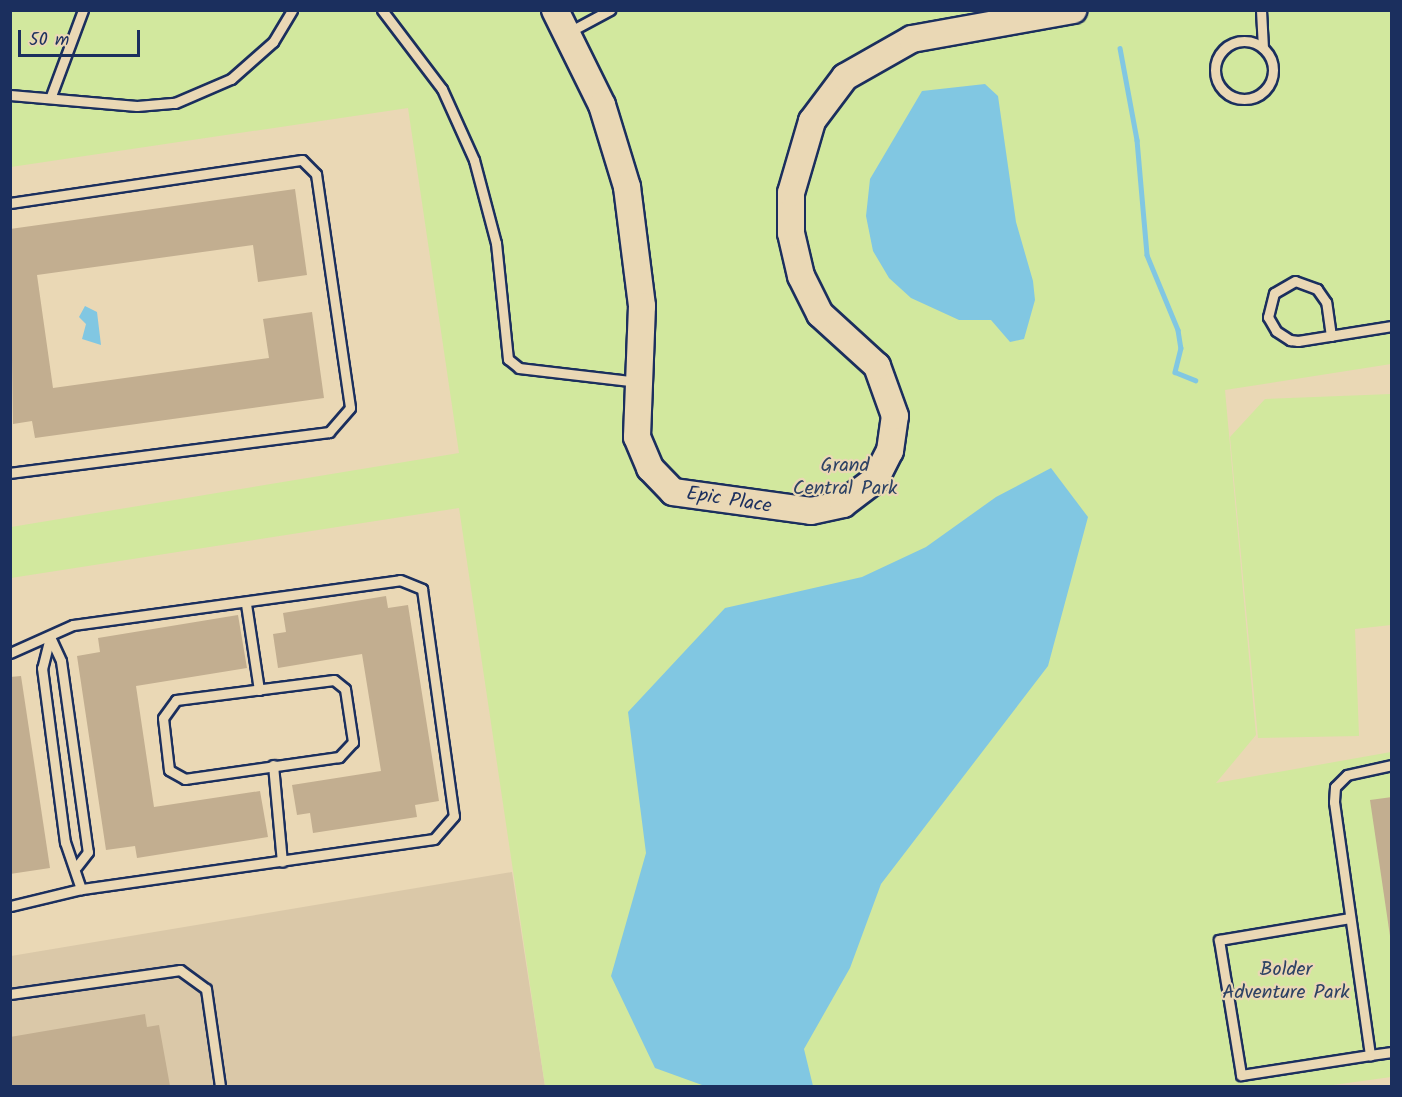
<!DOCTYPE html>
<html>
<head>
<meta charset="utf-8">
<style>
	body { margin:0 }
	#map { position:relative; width:1402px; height:1097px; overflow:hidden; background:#ead8b5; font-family:Kalam,sans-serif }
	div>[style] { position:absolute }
	.built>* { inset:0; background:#dac8a8 }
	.green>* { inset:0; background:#d2e89e }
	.water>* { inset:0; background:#81c7e2 }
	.stream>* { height:4.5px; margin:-2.25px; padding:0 2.25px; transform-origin:2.25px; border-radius:2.25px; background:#81c7e2 }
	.building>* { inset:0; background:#c2ae90 }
	.roads { filter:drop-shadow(2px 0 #1b2f5e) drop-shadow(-2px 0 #1b2f5e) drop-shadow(0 2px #1b2f5e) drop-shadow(0 -2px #1b2f5e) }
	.lane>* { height:9px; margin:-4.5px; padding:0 4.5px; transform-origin:4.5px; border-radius:4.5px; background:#ead8b5 }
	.lane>.ring { margin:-4.5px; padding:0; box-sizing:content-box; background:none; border:9px solid #ead8b5; border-radius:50% }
	.secondary>* { height:26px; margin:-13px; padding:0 13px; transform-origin:13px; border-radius:13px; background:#ead8b5 }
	span { translate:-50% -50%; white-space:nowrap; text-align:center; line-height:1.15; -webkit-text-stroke:4.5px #ead8b5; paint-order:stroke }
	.park-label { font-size:20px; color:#2d4264 }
	.street-label { font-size:20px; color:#1b2f5e }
	.frame { position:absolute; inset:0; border:12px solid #1b2f5e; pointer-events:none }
	.scale { position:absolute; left:18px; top:30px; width:122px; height:27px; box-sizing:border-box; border:3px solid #1b2f5e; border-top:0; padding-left:8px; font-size:18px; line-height:21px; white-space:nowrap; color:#1b2f5e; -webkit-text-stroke:4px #ead8b5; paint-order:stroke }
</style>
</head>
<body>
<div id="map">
	<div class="built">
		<div style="clip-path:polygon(512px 872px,545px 1086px,11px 1086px,11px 956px)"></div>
	</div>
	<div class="green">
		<div style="clip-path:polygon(1166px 10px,1391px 11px,1391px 364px,1225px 390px,1256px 735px,1216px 783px,1391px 752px,1391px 1077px,1326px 1086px,545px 1086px,459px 508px,11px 578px,11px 527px,459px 453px,408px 108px,11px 167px,11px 11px)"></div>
		<div style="clip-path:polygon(1391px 394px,1391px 625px,1355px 629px,1359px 736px,1258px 738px,1230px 437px,1265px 399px)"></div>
	</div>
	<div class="water">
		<div style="clip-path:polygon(985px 84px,998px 96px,1016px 222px,1033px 281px,1035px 300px,1024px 339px,1010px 342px,991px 320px,959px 320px,911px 298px,889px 278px,873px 251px,866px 216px,870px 179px,922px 91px)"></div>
		<div style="clip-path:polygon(85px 306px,97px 312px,101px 345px,82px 339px,86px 324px,79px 317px)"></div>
		<div style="clip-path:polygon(1051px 468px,1088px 517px,1048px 666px,881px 884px,850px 968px,804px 1049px,813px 1086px,702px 1085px,655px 1068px,611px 976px,646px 853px,628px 712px,725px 608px,862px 577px,926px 547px,996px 497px)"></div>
	</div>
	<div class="stream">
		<div style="left:1120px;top:48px;width:94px;rotate:79.5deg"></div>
		<div style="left:1137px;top:140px;width:115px;rotate:85deg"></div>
		<div style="left:1147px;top:255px;width:81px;rotate:67.5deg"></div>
		<div style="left:1178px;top:330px;width:18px;rotate:81deg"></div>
		<div style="left:1181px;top:348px;width:25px;rotate:104deg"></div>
		<div style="left:1175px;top:372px;width:22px;rotate:22deg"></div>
	</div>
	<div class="building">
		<div style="clip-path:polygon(295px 189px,307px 275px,258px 282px,253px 245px,37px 275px,53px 388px,269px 358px,263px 319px,312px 312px,324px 398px,35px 438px,32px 421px,13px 424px,10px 229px)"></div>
		<div style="clip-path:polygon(386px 596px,388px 608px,408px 605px,439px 801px,415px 805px,417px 817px,313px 833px,310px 813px,297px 815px,292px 785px,381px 771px,362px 654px,278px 668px,273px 634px,286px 632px,283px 613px)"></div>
		<div style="clip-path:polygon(238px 615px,247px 668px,136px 686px,154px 807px,260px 791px,268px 837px,137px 858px,135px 846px,106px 850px,77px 656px,100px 652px,98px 638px)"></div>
		<div style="clip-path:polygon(21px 676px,50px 868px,10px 874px,10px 677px)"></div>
		<div style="clip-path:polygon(1392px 797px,1392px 936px,1390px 936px,1370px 800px)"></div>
		<div style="clip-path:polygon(145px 1014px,147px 1027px,159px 1025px,170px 1086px,10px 1086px,10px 1037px)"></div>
	</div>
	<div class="roads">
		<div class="lane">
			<div style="left:382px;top:10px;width:99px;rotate:52.8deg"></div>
			<div style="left:442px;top:89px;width:78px;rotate:65.7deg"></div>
			<div style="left:474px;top:160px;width:86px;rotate:75.2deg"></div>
			<div style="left:496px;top:243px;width:117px;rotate:84.1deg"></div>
			<div style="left:508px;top:359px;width:14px;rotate:39deg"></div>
			<div style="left:519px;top:368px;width:120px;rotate:6.7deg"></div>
			<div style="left:1261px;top:10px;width:38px;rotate:87deg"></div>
			<div style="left:569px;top:32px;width:47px;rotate:-28.2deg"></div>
			<div class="ring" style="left:1215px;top:41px;width:49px;height:49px"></div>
			<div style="left:10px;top:95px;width:127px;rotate:5deg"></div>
			<div style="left:137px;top:106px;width:38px;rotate:-5deg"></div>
			<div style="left:175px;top:103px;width:61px;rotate:-23.2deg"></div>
			<div style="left:231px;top:79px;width:56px;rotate:-41.4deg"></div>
			<div style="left:273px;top:42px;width:37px;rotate:-59deg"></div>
			<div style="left:51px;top:96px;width:92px;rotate:-69.6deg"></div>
			<div style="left:10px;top:203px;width:295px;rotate:-8.4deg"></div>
			<div style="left:302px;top:160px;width:20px;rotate:45deg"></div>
			<div style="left:316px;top:174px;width:236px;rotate:81.7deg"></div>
			<div style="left:350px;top:408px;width:32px;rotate:131deg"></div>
			<div style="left:329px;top:432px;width:322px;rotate:172.7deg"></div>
			<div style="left:1331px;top:336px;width:34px;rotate:-98deg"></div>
			<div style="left:1326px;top:302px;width:16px;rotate:-125deg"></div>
			<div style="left:1317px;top:289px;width:23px;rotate:-160deg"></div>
			<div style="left:1295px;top:281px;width:24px;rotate:150deg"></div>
			<div style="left:1274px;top:293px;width:25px;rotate:104deg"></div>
			<div style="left:1268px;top:317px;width:16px;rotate:60deg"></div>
			<div style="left:1276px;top:331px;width:17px;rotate:33deg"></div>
			<div style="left:1290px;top:340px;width:8px;rotate:7deg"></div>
			<div style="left:1298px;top:341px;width:95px;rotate:-9.1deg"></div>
			<div style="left:246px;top:604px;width:87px;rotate:81.4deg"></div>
			<div style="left:50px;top:637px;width:32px;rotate:104deg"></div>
			<div style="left:42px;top:668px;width:176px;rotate:82.5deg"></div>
			<div style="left:65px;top:842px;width:50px;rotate:71.2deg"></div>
			<div style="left:50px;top:637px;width:26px;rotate:65deg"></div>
			<div style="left:61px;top:661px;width:193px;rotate:82deg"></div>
			<div style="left:88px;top:852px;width:18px;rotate:128deg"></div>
			<div style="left:10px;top:653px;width:69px;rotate:-24deg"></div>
			<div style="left:73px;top:625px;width:330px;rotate:-7.8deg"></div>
			<div style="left:400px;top:580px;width:24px;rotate:22deg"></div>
			<div style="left:422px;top:589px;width:229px;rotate:82deg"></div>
			<div style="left:454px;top:816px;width:30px;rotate:131deg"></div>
			<div style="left:434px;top:839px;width:357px;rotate:171.9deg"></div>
			<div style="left:81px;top:889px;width:73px;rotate:166.5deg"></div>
			<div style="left:334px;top:680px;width:14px;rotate:39deg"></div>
			<div style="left:345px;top:689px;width:54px;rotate:81.4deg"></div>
			<div style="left:353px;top:742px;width:21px;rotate:133deg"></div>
			<div style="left:339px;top:757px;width:156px;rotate:171.9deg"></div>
			<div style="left:185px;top:779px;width:18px;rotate:-151deg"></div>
			<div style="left:169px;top:770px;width:52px;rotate:-96.6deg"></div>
			<div style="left:163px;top:718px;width:22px;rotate:-54deg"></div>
			<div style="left:176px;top:700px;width:159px;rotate:-7.2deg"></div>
			<div style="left:273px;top:765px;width:97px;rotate:84.7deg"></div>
			<div style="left:1392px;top:765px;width:46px;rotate:167.5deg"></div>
			<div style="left:1347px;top:775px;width:17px;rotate:135deg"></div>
			<div style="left:1335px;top:787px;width:15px;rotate:94deg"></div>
			<div style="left:1334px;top:802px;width:256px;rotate:81.9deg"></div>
			<div style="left:1370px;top:1055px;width:22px;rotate:-8deg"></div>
			<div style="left:1350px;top:918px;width:133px;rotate:170.5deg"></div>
			<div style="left:1219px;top:940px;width:137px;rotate:80.7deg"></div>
			<div style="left:1241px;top:1075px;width:131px;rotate:-8.8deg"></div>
			<div style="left:10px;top:994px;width:172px;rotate:-8deg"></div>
			<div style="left:180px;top:970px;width:32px;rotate:36deg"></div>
			<div style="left:206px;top:989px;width:98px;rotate:81.8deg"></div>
		</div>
		<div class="secondary">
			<div style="left:555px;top:10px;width:106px;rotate:63.7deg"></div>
			<div style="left:602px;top:105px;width:86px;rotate:73deg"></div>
			<div style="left:627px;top:187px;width:120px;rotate:82.8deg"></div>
			<div style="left:642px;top:306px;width:131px;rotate:92.2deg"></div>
			<div style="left:637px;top:437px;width:34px;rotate:67deg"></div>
			<div style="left:650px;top:468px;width:33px;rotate:46deg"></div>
			<div style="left:673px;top:492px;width:139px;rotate:7.8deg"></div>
			<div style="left:811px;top:511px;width:33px;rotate:-12deg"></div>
			<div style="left:843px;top:504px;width:40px;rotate:-37deg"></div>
			<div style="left:875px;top:480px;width:33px;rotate:-63deg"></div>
			<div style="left:890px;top:451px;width:35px;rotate:-82deg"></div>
			<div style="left:895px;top:416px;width:53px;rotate:-109.8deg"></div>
			<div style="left:877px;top:366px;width:77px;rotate:-137.6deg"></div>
			<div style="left:820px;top:314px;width:42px;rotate:-116.6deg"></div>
			<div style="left:801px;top:276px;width:44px;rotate:-103.1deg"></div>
			<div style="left:791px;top:233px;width:40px;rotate:-90deg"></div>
			<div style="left:791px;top:193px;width:75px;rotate:-73.7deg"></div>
			<div style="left:812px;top:121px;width:55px;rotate:-53.1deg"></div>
			<div style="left:845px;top:77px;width:77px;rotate:-29.6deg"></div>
			<div style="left:912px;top:39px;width:164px;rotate:-10.2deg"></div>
		</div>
	</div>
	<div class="park-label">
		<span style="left:845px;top:478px">Grand<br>Central Park</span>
		<span style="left:1286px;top:982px">Bolder<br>Adventure Park</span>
	</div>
	<div class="street-label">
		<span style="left:729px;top:501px;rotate:9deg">Epic Place</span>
	</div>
	<div class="frame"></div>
	<div class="scale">50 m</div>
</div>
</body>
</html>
